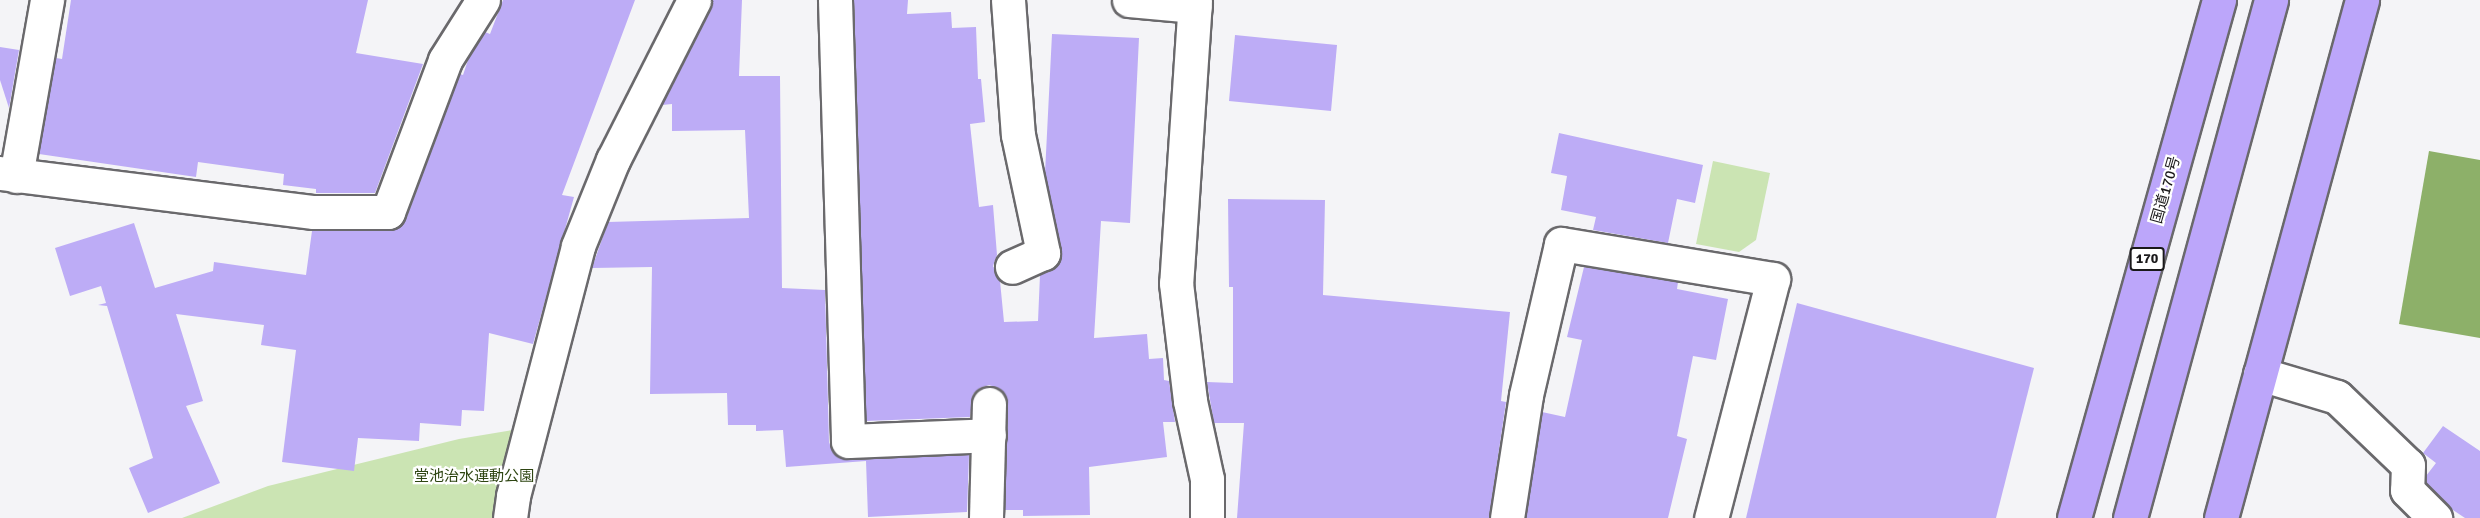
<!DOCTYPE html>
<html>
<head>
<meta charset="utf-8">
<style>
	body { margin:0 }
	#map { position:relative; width:2480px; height:518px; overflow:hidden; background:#f4f4f7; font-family:Signika,"Noto Sans JP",sans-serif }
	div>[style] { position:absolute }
	.green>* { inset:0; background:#cbe4b3 }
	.water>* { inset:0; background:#8db069 }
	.building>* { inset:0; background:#bdacf6 }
	.roads { filter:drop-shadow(2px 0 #6a696c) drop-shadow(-2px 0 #6a696c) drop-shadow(0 2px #6a696c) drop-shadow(0 -2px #6a696c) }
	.minor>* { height:33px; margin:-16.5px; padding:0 16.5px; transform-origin:16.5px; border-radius:16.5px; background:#fff }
	.trunk>* { height:33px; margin:-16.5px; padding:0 16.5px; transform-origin:16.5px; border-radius:16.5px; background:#bca6fa }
	span { translate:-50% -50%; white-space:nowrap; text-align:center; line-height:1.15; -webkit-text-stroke:4.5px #fff; paint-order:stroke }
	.shield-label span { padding:2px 4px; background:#fff; border:2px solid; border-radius:4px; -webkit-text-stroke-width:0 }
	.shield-label { font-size:14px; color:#1a191a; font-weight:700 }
	.street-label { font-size:15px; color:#1a191a }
	.park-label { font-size:15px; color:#2e4512 }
</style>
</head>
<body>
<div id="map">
	<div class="green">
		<div style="clip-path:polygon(1713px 161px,1770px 173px,1756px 240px,1739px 252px,1696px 244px)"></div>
		<div style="clip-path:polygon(531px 427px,506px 518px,182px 518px,268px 486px,459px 439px)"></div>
	</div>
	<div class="water">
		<div style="clip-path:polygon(2429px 151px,2480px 160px,2480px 338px,2399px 324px)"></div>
	</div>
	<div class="building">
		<div style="clip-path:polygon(71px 0,368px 0,356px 53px,423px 64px,375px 193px,316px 193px,316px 189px,283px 185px,284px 174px,198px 162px,196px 177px,39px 154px,56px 58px,62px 59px)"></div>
		<div style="clip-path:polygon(503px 0,635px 0,562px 195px,574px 197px,533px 344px,489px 333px,484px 411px,462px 410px,461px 426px,420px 423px,419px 441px,358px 438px,354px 471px,282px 462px,296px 350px,261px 345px,264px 325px,176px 314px,203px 401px,186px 406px,220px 483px,148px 513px,129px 468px,153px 458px,107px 306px,98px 305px,106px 303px,101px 286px,70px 296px,55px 248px,134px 223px,155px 288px,213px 271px,214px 262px,306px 275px,312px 231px,388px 231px,398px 228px,406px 219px,460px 74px,463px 75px,469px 57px,485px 32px,490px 34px)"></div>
		<div style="clip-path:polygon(713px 0,742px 0,739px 76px,780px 76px,782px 288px,825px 290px,829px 442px,832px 450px,839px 457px,849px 460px,969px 455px,967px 512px,868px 517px,866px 461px,786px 467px,783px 430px,756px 431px,756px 425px,728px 425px,727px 393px,650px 394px,652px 267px,592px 268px,608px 222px,749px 218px,745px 130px,672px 131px,672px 104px,662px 105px)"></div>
		<div style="clip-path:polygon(854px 0,908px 0,907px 14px,951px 12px,952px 28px,976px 27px,978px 79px,981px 79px,985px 122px,970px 124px,979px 207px,993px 205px,997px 255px,993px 266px,1000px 281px,1004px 322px,1038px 321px,1040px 275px,1057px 265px,1061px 257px,1045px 173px,1052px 34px,1139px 38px,1130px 223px,1101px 221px,1094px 338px,1147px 334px,1149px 359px,1163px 358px,1164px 380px,1169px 381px,1175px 422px,1163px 422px,1167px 457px,1089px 467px,1090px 515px,1023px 516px,1023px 510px,1005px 510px,1008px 404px,1005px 395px,998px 388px,989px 385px,980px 388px,973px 394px,970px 417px,866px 421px)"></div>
		<div style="clip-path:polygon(1235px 35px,1337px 45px,1331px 111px,1229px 101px)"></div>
		<div style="clip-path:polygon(0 47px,19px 50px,9px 108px,0 80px)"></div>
		<div style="clip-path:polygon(1559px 133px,1703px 165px,1695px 203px,1677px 199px,1668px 243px,1593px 230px,1596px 217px,1561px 210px,1567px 176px,1551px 173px)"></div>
		<div style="clip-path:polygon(1228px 199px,1325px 200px,1323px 295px,1510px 312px,1501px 401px,1506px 402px,1489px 518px,1237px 518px,1244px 423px,1214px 423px,1207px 382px,1233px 383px,1233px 287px,1229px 287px)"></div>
		<div style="clip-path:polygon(1584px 267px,1678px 282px,1677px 289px,1728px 299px,1716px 360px,1693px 356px,1677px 436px,1687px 439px,1668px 518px,1526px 518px,1542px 412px,1565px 417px,1582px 340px,1567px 337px)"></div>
		<div style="clip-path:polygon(1797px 303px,2034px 368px,1996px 518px,1746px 518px)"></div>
		<div style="clip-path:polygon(2443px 426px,2480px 451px,2480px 518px,2465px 518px,2450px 508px,2426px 483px,2426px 476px,2436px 463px,2423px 453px)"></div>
	</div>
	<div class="roads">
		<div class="minor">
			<div style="left:835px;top:0;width:441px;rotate:88.3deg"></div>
			<div style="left:848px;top:441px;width:141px;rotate:-2.4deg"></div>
			<div style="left:1008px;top:0;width:135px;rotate:85.8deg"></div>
			<div style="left:1018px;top:135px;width:121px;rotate:78deg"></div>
			<div style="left:1043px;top:253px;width:34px;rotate:156deg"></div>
			<div style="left:1129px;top:0;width:66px;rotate:5.2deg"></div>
			<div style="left:1195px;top:0;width:284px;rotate:93.8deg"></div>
			<div style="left:1176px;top:283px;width:119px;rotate:83.2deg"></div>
			<div style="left:1190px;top:401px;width:80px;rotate:77.7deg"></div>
			<div style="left:1207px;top:479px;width:39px;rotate:90deg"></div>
			<div style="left:0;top:173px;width:316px;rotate:7.1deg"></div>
			<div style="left:314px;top:212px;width:74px"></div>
			<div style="left:388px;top:212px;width:162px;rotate:-69.4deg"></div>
			<div style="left:445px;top:60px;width:71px;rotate:-57.7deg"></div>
			<div style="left:16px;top:176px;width:179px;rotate:-80deg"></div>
			<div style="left:2260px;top:374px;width:80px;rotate:16.6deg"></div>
			<div style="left:2337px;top:397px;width:98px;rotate:43.8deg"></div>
			<div style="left:2408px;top:465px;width:25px;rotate:92deg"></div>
			<div style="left:2407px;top:490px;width:40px;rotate:45deg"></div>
			<div style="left:510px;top:518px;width:22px;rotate:-82deg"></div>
			<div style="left:513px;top:496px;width:258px;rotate:-75.4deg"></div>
			<div style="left:578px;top:246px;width:93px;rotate:-67.9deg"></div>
			<div style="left:613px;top:160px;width:179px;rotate:-63.1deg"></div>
			<div style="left:986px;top:518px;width:114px;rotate:-88.5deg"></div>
			<div style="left:1507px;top:518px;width:124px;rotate:-81.2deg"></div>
			<div style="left:1526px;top:395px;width:155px;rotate:-76.9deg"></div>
			<div style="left:1561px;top:244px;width:215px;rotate:9.4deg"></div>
			<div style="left:1773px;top:279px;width:247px;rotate:104.5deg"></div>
		</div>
		<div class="trunk">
			<div style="left:2074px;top:518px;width:538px;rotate:-74.36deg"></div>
			<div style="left:2130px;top:518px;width:537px;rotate:-74.77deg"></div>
			<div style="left:2221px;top:518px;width:537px;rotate:-74.77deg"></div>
		</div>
	</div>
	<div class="shield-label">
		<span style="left:2147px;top:259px">170</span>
	</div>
	<div class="street-label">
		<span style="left:2166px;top:190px;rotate:-74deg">国道170号</span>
	</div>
	<div class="park-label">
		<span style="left:474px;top:477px">堂池治水運動公園</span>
	</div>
</div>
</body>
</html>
